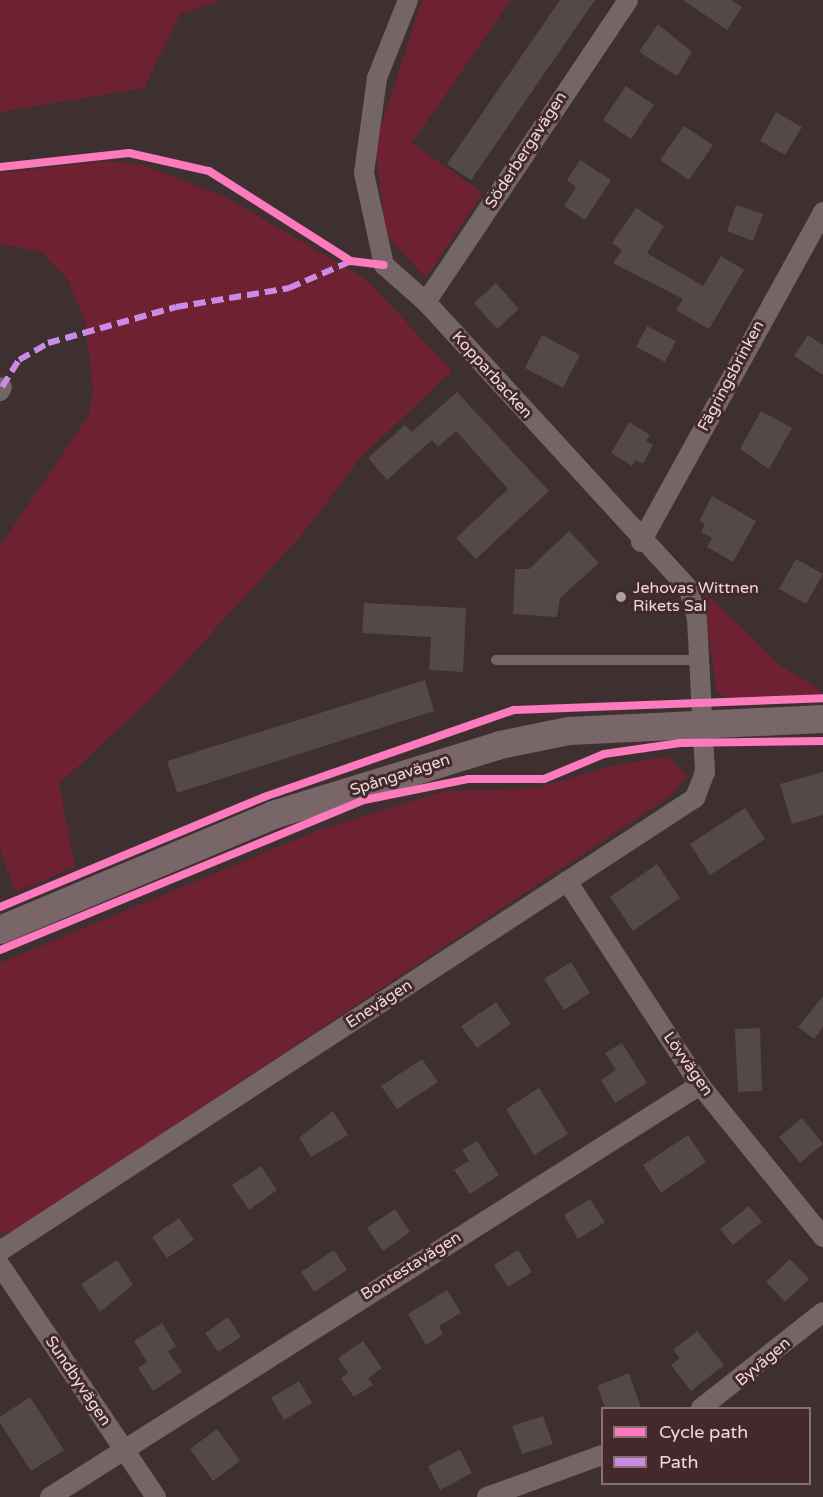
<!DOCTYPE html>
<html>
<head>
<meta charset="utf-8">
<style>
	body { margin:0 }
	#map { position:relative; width:823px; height:1497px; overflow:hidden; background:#3e2f31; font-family:"Varela Round",sans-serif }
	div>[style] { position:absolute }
	.green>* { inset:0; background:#6d2131 }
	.building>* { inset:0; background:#544849 }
	.lane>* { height:10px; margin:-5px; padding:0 5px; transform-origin:5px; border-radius:5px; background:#746567 }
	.street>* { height:20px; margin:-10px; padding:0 10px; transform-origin:10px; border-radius:10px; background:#746567 }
	.secondary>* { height:28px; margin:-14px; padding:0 14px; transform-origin:14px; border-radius:14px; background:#796668 }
	.quiet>* { height:6px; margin-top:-3px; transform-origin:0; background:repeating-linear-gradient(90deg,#ca8be6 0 12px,transparent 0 18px) }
	.cycleway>* { height:8px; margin:-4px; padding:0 4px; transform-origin:4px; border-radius:4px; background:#fd7abc }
	.dots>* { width:16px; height:16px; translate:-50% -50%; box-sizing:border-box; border:3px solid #44292c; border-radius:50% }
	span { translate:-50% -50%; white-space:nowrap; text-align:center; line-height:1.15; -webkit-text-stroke:6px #44292c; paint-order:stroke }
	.street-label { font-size:16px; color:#ecd9da }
	.poi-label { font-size:16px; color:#ecd9da }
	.left { translate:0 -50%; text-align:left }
	.legend { position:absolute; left:601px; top:1407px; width:210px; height:78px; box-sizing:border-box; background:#44292c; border:2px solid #876f72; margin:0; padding:8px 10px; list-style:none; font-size:18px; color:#ecd9da }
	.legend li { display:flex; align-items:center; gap:12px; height:30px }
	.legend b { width:30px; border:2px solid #876f72 }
</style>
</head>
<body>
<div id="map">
	<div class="green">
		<div style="clip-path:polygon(0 0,222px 0,180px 14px,144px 88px,0 112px)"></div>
		<div style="clip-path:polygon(422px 0,511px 0,412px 143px,483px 193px,426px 278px,386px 235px,375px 146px)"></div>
		<div style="clip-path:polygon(108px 161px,143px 165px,225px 197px,366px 279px,452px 371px,361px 457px,306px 530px,154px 696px,59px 784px,75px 867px,15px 892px,0 849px,0 546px,88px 416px,93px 387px,84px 318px,67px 279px,41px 252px,0 244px,0 173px)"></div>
		<div style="clip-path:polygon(702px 589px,781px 666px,822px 691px,821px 697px,732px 699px,717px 693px)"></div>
		<div style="clip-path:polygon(668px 756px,687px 776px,669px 797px,18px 1230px,0 1234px,0 963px,321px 829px,446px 791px,537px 788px,607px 767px)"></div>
	</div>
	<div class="building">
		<div style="clip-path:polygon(560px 0,595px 0,471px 180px,447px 164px)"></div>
		<div style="clip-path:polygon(683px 0,731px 0,742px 7px,727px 30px)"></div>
		<div style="clip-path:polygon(658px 24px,692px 52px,677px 76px,639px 52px)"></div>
		<div style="clip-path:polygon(626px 86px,654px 105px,631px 139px,603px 120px)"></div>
		<div style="clip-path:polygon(776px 112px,802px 127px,785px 155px,760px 141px)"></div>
		<div style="clip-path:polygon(684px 126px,713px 145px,689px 180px,660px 160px)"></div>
		<div style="clip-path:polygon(580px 160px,611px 180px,585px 220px,564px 206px,576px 187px,567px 180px)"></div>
		<div style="clip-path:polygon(736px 205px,763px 214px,753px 241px,727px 231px)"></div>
		<div style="clip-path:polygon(636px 208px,664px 226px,647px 253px,703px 286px,721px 256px,744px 270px,709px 329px,676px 310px,683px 299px,613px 263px,622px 250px,612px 243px)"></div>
		<div style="clip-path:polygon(496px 283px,519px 309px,497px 329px,474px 303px)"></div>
		<div style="clip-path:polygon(647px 326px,676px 341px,665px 362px,636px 347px)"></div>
		<div style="clip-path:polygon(542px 335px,580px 355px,563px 388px,525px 368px)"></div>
		<div style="clip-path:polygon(808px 335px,823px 345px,823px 375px,794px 356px)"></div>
		<div style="clip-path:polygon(457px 392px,549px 491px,476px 559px,456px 538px,508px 489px,456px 431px,438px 447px,432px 440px,387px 480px,368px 458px,405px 425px,412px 432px)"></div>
		<div style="clip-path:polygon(761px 411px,792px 428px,769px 469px,740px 449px)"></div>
		<div style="clip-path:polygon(629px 422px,650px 435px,646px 441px,653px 445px,643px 464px,636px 460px,632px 466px,611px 453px)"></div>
		<div style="clip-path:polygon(712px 496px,756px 521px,733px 562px,707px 547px,712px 538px,701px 532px,705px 524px,699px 521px)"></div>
		<div style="clip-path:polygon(569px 531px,599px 563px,560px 598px,557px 617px,513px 614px,515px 569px,529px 569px)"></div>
		<div style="clip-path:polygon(796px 559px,823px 574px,806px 604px,779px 589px)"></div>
		<div style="clip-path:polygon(364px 603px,466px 608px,463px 672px,429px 670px,431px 637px,362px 633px)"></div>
		<div style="clip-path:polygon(425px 680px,434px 711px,177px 793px,167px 761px)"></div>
		<div style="clip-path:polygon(823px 772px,823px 815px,792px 824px,780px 784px)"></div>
		<div style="clip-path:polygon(745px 808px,765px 839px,710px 875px,690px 844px)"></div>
		<div style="clip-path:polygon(657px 864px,680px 898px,633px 931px,610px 897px)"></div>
		<div style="clip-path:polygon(571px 962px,590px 993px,564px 1010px,544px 979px)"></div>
		<div style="clip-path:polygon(823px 996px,823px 1027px,814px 1039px,798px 1027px)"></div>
		<div style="clip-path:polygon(496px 1002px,511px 1024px,477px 1048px,461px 1026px)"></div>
		<div style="clip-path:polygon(760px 1028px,762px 1091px,738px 1092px,735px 1029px)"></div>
		<div style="clip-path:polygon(622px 1043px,647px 1083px,615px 1103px,601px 1080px,616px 1070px,605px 1053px)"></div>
		<div style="clip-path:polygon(422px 1059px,438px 1082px,397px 1109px,381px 1086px)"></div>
		<div style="clip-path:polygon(539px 1088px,568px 1134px,534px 1155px,506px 1109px)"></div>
		<div style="clip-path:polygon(333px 1111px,348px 1135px,311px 1157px,299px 1138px)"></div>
		<div style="clip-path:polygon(802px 1118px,823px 1144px,800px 1163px,779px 1137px)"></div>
		<div style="clip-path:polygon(688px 1135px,706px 1162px,661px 1193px,643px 1165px)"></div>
		<div style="clip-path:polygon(477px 1141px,499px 1175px,470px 1194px,454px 1170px,469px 1161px,462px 1150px)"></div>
		<div style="clip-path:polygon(261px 1166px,277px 1190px,249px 1210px,232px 1185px)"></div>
		<div style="clip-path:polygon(590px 1199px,605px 1222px,578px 1239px,564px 1215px)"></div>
		<div style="clip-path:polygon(749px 1206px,762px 1222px,733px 1245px,720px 1229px)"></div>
		<div style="clip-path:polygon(395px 1209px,410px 1232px,383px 1251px,367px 1228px)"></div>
		<div style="clip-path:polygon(179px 1218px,194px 1240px,167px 1258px,152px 1237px)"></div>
		<div style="clip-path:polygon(334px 1250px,347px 1270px,314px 1292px,301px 1272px)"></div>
		<div style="clip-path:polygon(518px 1250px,532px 1272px,508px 1287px,494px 1265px)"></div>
		<div style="clip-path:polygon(790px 1259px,809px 1279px,785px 1302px,766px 1282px)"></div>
		<div style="clip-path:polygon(117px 1260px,133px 1285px,100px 1312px,81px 1284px)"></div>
		<div style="clip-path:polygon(447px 1290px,461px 1313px,439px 1326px,443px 1334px,426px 1345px,408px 1314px)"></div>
		<div style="clip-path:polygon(228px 1317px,241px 1337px,218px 1352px,205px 1333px)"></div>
		<div style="clip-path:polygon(162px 1323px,176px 1346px,168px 1351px,182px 1372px,153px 1391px,138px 1368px,147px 1362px,134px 1341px)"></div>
		<div style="clip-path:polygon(697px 1331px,724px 1365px,691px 1391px,671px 1365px,680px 1358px,673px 1350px)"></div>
		<div style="clip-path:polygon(363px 1341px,382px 1368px,368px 1378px,373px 1385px,354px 1397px,341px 1378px,348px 1373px,338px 1358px)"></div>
		<div style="clip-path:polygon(629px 1373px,641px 1408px,605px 1408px,597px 1386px)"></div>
		<div style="clip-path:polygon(299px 1381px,312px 1403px,284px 1420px,271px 1398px)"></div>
		<div style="clip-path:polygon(30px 1397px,64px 1450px,31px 1471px,0 1423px,0 1417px)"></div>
		<div style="clip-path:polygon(543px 1416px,553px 1444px,522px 1454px,512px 1426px)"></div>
		<div style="clip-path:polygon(217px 1429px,240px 1461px,213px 1481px,190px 1449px)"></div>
		<div style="clip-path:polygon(460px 1450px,472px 1473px,440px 1490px,428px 1466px)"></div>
	</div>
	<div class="lane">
		<div style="left:496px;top:660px;width:205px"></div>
	</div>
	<div class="street">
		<div style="left:426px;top:302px;width:363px;rotate:-56.2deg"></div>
		<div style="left:0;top:391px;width:4px;rotate:-63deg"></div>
		<div style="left:641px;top:542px;width:377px;rotate:-61.1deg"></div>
		<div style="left:567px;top:881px;width:244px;rotate:56.9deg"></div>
		<div style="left:700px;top:1085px;width:196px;rotate:51deg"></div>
		<div style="left:0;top:1251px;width:830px;rotate:-33.1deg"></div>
		<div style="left:695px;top:798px;width:28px;rotate:-69deg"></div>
		<div style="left:705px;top:772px;width:153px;rotate:-93deg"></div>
		<div style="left:697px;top:619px;width:31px;rotate:-105deg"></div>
		<div style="left:689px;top:589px;width:389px;rotate:-132.5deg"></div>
		<div style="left:426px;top:302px;width:56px;rotate:-138.6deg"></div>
		<div style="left:384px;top:265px;width:94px;rotate:-102.3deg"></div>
		<div style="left:364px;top:173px;width:96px;rotate:-82.2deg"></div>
		<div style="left:377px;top:78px;width:84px;rotate:-68.3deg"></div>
		<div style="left:0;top:1265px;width:280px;rotate:56.1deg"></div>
		<div style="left:701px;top:1408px;width:155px;rotate:-38.2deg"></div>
		<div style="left:50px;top:1497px;width:770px;rotate:-32.37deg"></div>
		<div style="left:487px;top:1497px;width:122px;rotate:-20.1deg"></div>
	</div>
	<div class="secondary">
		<div style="left:0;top:930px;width:296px;rotate:-22.8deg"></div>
		<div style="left:273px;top:815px;width:238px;rotate:-17.1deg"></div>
		<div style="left:500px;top:745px;width:70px;rotate:-11.5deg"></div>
		<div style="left:569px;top:731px;width:254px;rotate:-2.7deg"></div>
	</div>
	<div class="quiet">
		<div style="left:2px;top:387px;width:32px;rotate:-58deg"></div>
		<div style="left:19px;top:360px;width:34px;rotate:-30deg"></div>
		<div style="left:48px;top:343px;width:133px;rotate:-15.7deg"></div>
		<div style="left:176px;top:307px;width:115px;rotate:-9.5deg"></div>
		<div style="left:289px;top:288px;width:68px;rotate:-23.5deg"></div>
	</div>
	<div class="cycleway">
		<div style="left:0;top:167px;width:130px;rotate:-6.2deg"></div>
		<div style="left:129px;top:153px;width:82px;rotate:12.7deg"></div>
		<div style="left:209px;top:171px;width:168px;rotate:32.4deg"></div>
		<div style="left:351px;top:261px;width:33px;rotate:7deg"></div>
		<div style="left:0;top:907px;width:286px;rotate:-22.6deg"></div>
		<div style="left:264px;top:797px;width:265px;rotate:-19.2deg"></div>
		<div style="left:514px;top:710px;width:309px;rotate:-2.2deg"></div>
		<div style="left:0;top:950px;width:394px;rotate:-22.4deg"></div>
		<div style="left:364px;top:800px;width:106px;rotate:-11.4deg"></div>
		<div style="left:468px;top:779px;width:76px"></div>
		<div style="left:544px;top:779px;width:65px;rotate:-22.6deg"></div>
		<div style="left:604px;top:754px;width:77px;rotate:-8.2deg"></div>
		<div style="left:680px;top:743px;width:143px;rotate:-0.8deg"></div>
	</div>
	<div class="dots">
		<div style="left:621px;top:597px;background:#af9e9f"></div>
	</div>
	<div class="street-label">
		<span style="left:526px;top:150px;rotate:-57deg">Söderbergavägen</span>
		<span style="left:492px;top:375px;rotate:48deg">Kopparbacken</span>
		<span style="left:731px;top:376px;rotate:-62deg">Fägringsbrinken</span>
		<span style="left:400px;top:775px;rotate:-18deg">Spångavägen</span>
		<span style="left:379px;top:1004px;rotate:-33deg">Enevägen</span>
		<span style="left:688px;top:1064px;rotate:55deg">Lövvägen</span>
		<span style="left:411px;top:1266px;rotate:-32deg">Bontestavägen</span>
		<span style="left:763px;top:1362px;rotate:-40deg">Byvägen</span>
		<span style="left:78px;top:1381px;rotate:56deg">Sundbyvägen</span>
	</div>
	<div class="poi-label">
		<span class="left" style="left:633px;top:597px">Jehovas Wittnen<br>Rikets Sal</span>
	</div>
	<ul class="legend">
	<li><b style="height:8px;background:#fd7abc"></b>Cycle path</li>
	<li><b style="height:8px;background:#ca8be6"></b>Path</li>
	</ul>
</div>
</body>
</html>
